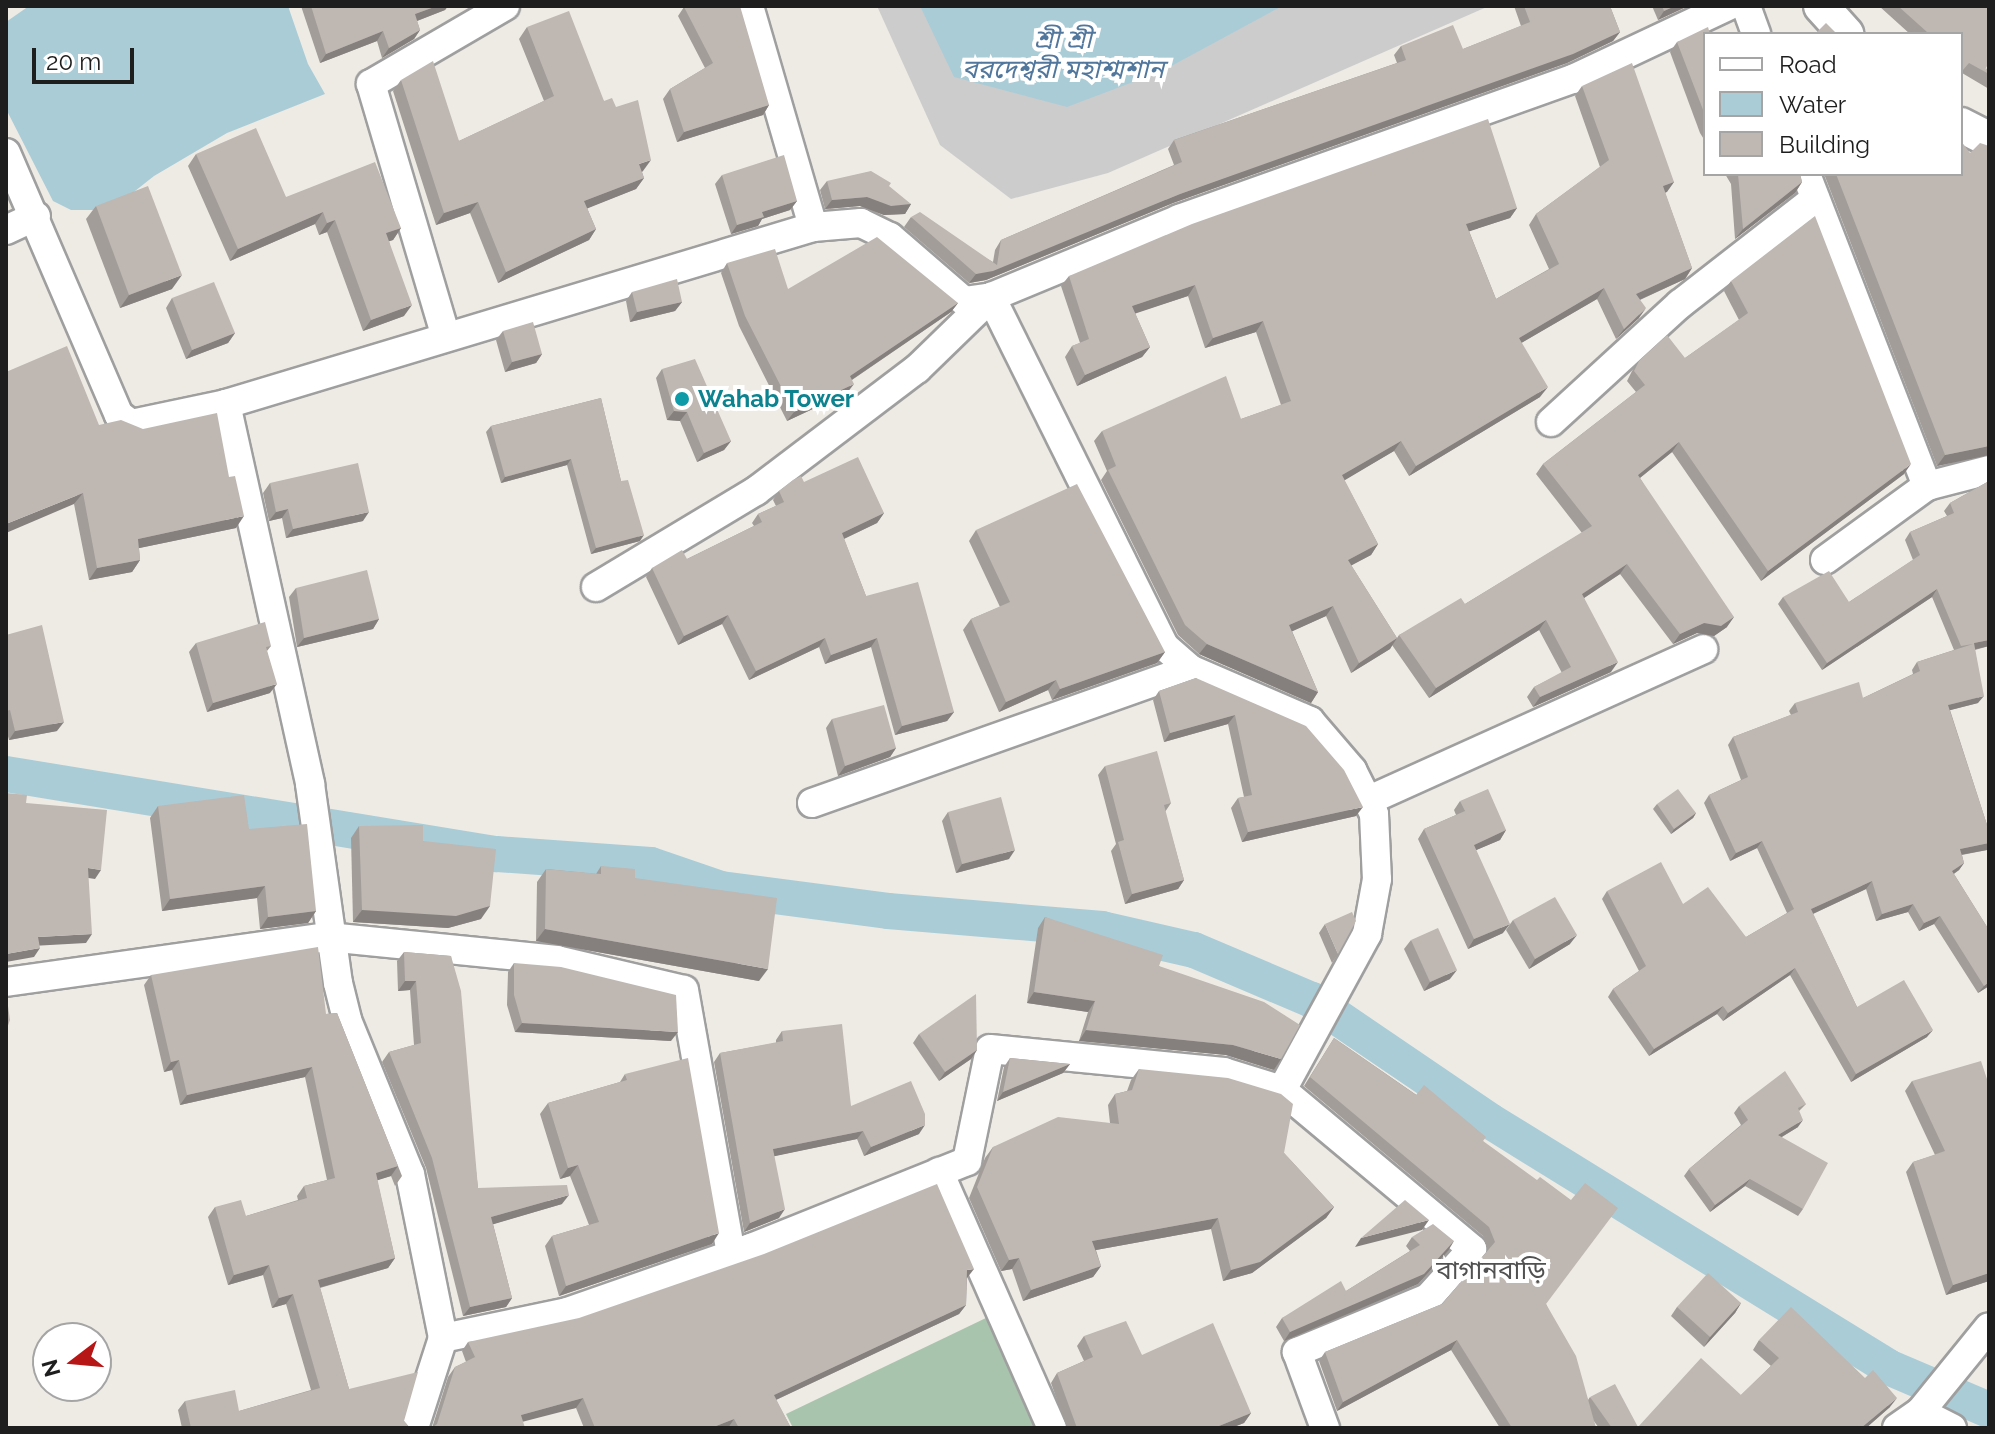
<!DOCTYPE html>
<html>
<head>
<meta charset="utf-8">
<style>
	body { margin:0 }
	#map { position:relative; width:1995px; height:1434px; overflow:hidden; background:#eeebe5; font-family:Raleway,"Noto Sans Bengali",sans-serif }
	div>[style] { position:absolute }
	.religious>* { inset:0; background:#ccc }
	.cemetery>* { inset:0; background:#a9c4ad }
	.water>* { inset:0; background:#aaccd7 }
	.canal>* { height:36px; margin:-18px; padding:0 18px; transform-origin:18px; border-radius:18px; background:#aaccd7 }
	.roads { filter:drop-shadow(2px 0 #9f9f9f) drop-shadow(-2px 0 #9f9f9f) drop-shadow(0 2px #9f9f9f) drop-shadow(0 -2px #9f9f9f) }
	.minor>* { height:28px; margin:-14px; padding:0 14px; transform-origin:14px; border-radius:14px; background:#fff }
	.tertiary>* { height:34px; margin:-17px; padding:0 17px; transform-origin:17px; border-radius:17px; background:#fff }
	.wall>* { inset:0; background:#a39d99 }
	.shaded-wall>* { inset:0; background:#85807d }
	.building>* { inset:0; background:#beb7b2 }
	.dots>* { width:22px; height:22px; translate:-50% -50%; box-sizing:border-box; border:4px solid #fff; border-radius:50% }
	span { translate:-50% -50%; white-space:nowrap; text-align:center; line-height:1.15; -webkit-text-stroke:8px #fff; paint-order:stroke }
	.culture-label { font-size:24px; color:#0d838f; font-weight:700 }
	.left { translate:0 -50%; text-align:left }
	.water-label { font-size:26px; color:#52779c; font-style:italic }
	.neighbourhood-label { font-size:26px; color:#515151 }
	.frame { position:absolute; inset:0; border:8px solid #1e1e1e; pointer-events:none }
	.legend { position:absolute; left:1703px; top:32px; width:260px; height:144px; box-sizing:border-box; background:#fff; border:2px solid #a5a5a5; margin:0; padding:10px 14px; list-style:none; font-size:24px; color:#1e1e1e }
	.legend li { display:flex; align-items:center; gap:16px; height:40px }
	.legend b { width:40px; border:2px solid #a5a5a5 }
	.north { position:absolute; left:32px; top:1322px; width:80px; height:80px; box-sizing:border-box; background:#fff; border:2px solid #a5a5a5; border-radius:50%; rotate:254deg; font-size:22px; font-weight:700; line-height:32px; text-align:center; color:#1e1e1e }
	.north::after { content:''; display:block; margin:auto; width:28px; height:36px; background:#b61616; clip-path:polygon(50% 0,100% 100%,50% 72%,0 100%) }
	.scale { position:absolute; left:32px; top:48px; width:102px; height:36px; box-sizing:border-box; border:4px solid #1e1e1e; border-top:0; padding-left:10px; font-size:24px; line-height:28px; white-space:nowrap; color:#1e1e1e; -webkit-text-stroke:6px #fff; paint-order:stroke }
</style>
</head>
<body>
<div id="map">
	<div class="religious">
		<div style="clip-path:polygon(877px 6px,1489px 6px,1108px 173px,1011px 199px,940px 145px)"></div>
	</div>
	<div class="cemetery">
		<div style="clip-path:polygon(988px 1317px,1039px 1428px,793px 1428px,786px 1414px)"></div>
	</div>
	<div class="water">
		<div style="clip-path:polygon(29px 6px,288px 6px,308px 64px,325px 94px,227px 133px,154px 176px,111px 210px,71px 210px,53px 201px,6px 109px,6px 22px)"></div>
		<div style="clip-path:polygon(920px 6px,1282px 6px,1162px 71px,1067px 107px,954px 77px)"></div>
	</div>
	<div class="canal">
		<div style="left:6px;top:774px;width:497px;rotate:9.3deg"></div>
		<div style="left:497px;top:854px;width:154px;rotate:4.1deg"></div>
		<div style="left:651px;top:865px;width:74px;rotate:18.9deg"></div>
		<div style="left:721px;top:889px;width:168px;rotate:7.5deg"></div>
		<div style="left:888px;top:911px;width:215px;rotate:4.8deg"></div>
		<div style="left:1102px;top:929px;width:94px;rotate:12.9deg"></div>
		<div style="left:1194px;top:950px;width:128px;rotate:23deg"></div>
		<div style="left:1312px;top:1000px;width:215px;rotate:34.2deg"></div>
		<div style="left:1490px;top:1121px;width:468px;rotate:31.7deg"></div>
		<div style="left:1888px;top:1367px;width:110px;rotate:23.1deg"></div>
	</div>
	<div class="roads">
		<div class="minor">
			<div style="left:749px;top:6px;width:230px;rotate:73.8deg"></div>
			<div style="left:1746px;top:6px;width:30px;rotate:70deg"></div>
			<div style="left:6px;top:153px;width:285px;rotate:66.7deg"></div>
			<div style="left:119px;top:415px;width:15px;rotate:37deg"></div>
			<div style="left:131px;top:424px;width:97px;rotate:-11.9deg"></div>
			<div style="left:226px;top:404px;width:389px;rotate:77.5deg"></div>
			<div style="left:310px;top:784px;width:201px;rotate:82deg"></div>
			<div style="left:338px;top:983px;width:38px;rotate:76deg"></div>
			<div style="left:347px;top:1020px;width:166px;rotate:67.8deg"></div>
			<div style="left:410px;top:1174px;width:167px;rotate:78.6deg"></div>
			<div style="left:443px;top:1338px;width:95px;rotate:107.9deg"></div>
			<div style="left:1806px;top:174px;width:335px;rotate:68.8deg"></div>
			<div style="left:1927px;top:486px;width:64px;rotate:-14.5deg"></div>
			<div style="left:6px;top:230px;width:33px;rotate:-25deg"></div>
			<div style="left:446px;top:337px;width:264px;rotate:-106.5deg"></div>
			<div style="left:371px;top:84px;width:155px;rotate:-30.2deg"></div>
			<div style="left:226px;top:404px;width:613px;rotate:-16.78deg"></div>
			<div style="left:813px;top:227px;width:48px;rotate:-4.8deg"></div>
			<div style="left:861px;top:223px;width:32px;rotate:26deg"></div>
			<div style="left:890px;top:237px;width:98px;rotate:40.9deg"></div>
			<div style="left:964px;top:301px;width:27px;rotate:-8deg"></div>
			<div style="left:991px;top:297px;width:204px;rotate:-22.5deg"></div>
			<div style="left:1179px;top:219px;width:418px;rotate:-19.6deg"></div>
			<div style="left:1573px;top:79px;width:171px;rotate:-25.2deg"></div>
			<div style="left:1551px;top:422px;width:175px;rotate:-42.5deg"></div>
			<div style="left:1680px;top:304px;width:171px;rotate:-37.9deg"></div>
			<div style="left:1825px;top:560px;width:126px;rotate:-36deg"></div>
			<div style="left:596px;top:587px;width:187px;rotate:-31deg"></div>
			<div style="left:756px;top:491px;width:202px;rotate:-37.2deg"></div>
			<div style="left:917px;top:369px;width:103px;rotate:-44.2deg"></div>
			<div style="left:991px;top:297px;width:390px;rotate:63.6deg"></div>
			<div style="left:1164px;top:646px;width:35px;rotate:41deg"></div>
			<div style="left:1190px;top:669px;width:131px;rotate:23.4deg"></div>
			<div style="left:1310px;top:721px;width:65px;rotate:49.4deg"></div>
			<div style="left:1352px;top:770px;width:49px;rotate:63.4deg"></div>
			<div style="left:1374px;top:814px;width:65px;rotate:87.4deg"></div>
			<div style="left:1377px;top:879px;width:56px;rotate:100.3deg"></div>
			<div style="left:1367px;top:934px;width:178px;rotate:118.6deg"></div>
			<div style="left:1282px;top:1090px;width:248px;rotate:39.9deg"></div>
			<div style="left:1472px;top:1249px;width:66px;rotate:131.9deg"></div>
			<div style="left:1428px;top:1298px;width:142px;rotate:157.6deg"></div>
			<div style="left:1297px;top:1352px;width:81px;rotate:69.8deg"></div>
			<div style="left:1367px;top:801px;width:369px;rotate:-24.3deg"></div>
			<div style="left:812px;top:803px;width:401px;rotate:-19.5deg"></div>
			<div style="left:6px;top:982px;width:325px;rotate:-8deg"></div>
			<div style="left:328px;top:937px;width:230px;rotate:5.7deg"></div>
			<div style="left:557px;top:960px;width:130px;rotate:13.3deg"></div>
			<div style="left:684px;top:990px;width:269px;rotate:79.9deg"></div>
			<div style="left:939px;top:1172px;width:280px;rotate:66.2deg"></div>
			<div style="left:443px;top:1338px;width:127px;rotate:-11.8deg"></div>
			<div style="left:567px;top:1312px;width:195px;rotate:-19.2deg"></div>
			<div style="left:751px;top:1248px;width:233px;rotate:-21.9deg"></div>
			<div style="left:967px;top:1161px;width:114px;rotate:-78.4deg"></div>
			<div style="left:990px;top:1049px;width:235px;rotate:5.6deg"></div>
			<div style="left:1224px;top:1072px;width:61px;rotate:17.2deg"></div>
			<div style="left:1920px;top:1412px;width:36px;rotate:27deg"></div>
			<div style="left:1897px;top:1428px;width:28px;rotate:-35deg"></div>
			<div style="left:1920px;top:1412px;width:109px;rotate:-50.9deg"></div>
		</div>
		<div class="tertiary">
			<div style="left:1821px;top:6px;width:38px;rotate:48deg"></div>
			<div style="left:1961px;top:125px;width:31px;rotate:27deg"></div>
		</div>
	</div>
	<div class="wall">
		<div style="clip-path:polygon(301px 6px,448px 6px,445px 10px,417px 21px,420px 30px,414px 39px,382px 58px,377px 41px,320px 63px)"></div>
		<div style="clip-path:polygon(1514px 6px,1610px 6px,1620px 32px,1613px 41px,1567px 63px,1173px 203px,986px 280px,969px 283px,904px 227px,911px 217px,993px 262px,995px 250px,1001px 240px,1174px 165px,1168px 149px,1174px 140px,1397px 63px,1394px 55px,1401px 46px,1463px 49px,1521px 26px)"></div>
		<div style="clip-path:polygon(1652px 6px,1688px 6px,1658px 20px)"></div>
		<div style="clip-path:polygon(1879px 6px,1989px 6px,1985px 70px,1989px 67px,1989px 89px,1962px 73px,1961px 74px,1961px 34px,1910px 34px)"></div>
		<div style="clip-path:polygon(684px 7px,769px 105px,763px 115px,677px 142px,663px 99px,670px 89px,705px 68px,678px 16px)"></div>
		<div style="clip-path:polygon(527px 27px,604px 101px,643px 171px,642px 172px,644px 178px,636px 189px,587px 208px,596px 229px,589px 240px,498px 283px,470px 213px,436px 225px,393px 91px,401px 80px,459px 141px,544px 101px,519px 39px)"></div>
		<div style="clip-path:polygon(1705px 34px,1705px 141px,1700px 133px,1670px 52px,1677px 42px)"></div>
		<div style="clip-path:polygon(1582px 86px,1674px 182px,1665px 193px,1692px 268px,1685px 279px,1640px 300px,1639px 318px,1616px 339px,1597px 299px,1521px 343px,1540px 397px,1409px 476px,1394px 451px,1344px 480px,1378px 544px,1371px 555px,1351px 565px,1397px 638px,1399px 635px,1465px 604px,1582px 533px,1536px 474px,1543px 464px,1636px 392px,1627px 381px,1632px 371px,1639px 361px,1685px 358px,1739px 320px,1724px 291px,1731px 281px,1904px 474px,1761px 581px,1672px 452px,1640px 478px,1727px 627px,1714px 636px,1697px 633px,1673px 644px,1620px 574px,1584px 598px,1611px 672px,1533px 707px,1527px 697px,1534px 687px,1562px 673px,1539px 630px,1429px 698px,1392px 645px,1390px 649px,1351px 673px,1326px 616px,1292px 631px,1318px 692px,1311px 703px,1199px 654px,1178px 635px,1101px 480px,1107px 471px,1094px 441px,1102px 431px,1241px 419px,1281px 405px,1256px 332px,1205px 348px,1188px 296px,1135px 313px,1150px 347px,1142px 357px,1077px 386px,1065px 357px,1072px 346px,1080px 343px,1061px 286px,1069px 276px,1517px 208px,1510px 218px,1469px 231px,1496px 299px,1549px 269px,1529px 225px,1536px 214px,1600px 167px,1575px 96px)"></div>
		<div style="clip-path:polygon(196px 154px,286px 197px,401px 228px,393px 240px,389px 241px,404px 316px,363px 331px,327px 232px,319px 235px,315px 224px,230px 261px,188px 166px)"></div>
		<div style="clip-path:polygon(1725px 174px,1800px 174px,1802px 182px,1795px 193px,1735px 239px,1731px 184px)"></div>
		<div style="clip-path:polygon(1824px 174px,1961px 174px,1989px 455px,1937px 466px)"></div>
		<div style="clip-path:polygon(722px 175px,797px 201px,790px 210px,762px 219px,758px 226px,731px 234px,715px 184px)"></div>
		<div style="clip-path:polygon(827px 181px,911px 204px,905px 214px,884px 215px,860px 206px,825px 209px,820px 190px)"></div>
		<div style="clip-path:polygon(96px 206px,172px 289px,120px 308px,86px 219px)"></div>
		<div style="clip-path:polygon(727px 263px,788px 289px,958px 303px,951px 312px,852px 380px,847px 393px,787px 421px,739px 326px,721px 273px)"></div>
		<div style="clip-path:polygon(632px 292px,682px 302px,675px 311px,630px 322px,626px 301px)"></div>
		<div style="clip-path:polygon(172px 298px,235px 333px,228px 343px,186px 359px,166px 308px)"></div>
		<div style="clip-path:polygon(503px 331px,542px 354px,536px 363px,505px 372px,496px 340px)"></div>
		<div style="clip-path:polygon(662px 369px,731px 441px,724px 450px,697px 462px,680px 421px,667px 420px,656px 378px)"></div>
		<div style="clip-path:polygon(601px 398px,621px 481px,640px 541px,591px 554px,567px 465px,501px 483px,486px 432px,491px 426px)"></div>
		<div style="clip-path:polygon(99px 425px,236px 528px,139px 548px,140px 560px,132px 572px,89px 580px,74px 504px)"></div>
		<div style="clip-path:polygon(1989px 481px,1989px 646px,1975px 650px,1978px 703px,1950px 710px,1989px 831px,1989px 848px,1987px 850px,1962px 855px,1964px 863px,1959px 870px,1954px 874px,1989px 930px,1989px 986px,1978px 993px,1934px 924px,1919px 931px,1908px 912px,1876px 921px,1866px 889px,1813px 914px,1857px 1007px,1927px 1037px,1851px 1082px,1790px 975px,1723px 1021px,1717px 1014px,1649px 1056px,1608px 997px,1613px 989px,1639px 971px,1602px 899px,1607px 891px,1683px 904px,1746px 937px,1787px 913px,1757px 848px,1730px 861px,1704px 803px,1709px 795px,1741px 780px,1728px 745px,1733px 737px,1791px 715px,1789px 711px,1795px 703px,1863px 698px,1913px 674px,1912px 670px,1917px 662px,1954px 650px,1932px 597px,1822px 670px,1778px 604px,1783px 597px,1849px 602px,1913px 560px,1905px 540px,1910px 532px,1947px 516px,1944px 511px,1950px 503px)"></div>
		<div style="clip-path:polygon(804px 482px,884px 513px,877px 523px,844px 539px,866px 596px,954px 712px,947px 721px,895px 735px,871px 647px,825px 664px,819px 647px,749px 680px,722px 624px,678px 645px,646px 577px,652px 568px,687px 559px,754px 526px,752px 523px,758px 514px,776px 506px,773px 500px,779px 491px)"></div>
		<div style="clip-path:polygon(270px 483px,363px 521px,286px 538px,282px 518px,269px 521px,263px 493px)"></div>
		<div style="clip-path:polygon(976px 530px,1165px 652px,1157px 663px,1052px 700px,1048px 690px,999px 712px,963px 630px,971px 619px,1000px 607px,969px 541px)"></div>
		<div style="clip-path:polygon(296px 588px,379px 619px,373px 629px,297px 647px,289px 597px)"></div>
		<div style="clip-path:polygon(6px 635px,57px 731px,9px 740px,6px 729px)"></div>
		<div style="clip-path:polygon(196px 643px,271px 646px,267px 651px,270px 693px,207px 712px,189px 652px)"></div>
		<div style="clip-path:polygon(1196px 678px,1356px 816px,1242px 842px,1231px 808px,1238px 798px,1244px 797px,1228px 724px,1164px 742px,1153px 700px,1159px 691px)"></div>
		<div style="clip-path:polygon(832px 719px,896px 748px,890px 757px,838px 776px,826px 728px)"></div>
		<div style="clip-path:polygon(1105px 766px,1171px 803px,1165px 812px,1184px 880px,1178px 889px,1125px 904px,1111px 851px,1116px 844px,1098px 775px)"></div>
		<div style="clip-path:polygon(1460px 801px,1506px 830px,1500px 840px,1476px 850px,1503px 933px,1468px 949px,1418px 839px,1424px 829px,1456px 815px,1454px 810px)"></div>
		<div style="clip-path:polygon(1657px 804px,1696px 813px,1693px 818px,1671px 834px,1653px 809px)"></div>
		<div style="clip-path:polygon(158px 806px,249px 829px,316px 911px,308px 923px,260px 929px,257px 898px,162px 911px,150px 818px)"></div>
		<div style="clip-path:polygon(948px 812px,1009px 859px,956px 873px,942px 821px)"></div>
		<div style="clip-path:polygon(359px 826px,423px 841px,481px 919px,448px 928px,353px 922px,351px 838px)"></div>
		<div style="clip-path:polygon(601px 866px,635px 878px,759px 981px,536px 941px,537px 882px,546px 869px,596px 874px)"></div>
		<div style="clip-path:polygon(1045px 917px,1159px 966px,1274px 1070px,1226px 1055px,1079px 1041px,1088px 1012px,1027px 1003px,1038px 928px)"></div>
		<div style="clip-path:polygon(1513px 920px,1570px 944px,1529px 969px,1506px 930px)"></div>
		<div style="clip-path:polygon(1325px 924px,1338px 954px,1332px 963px,1319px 933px)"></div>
		<div style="clip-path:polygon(1411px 940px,1450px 979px,1424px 991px,1404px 949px)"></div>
		<div style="clip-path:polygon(404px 952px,451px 956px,478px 1188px,562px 1204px,493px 1224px,512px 1298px,506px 1307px,463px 1316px,426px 1168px,382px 1062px,389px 1052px,414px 1045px,410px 990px,398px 991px,397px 961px)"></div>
		<div style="clip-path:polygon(514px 963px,671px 1041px,515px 1032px,507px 1005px,508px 972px)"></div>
		<div style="clip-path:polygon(151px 975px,326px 1014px,337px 1013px,402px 1176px,395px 1186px,391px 1176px,377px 1180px,395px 1258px,388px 1268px,320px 1288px,349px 1389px,404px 1421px,410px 1428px,182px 1428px,178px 1410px,185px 1401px,239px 1411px,311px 1390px,286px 1304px,272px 1308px,263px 1275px,228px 1285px,208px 1217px,215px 1207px,246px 1216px,298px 1200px,297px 1196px,304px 1186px,327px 1180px,305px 1077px,180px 1105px,172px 1070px,164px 1072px,144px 985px)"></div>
		<div style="clip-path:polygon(782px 1031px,851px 1106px,919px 1134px,864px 1156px,857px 1139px,774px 1156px,779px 1218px,744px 1232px,714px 1062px,720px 1053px,776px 1043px,776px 1040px)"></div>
		<div style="clip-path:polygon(919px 1034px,977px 1050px,971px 1059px,939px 1081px,913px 1043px)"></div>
		<div style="clip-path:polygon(1334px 1038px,1483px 1141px,1546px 1304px,1588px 1400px,1590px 1397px,1638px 1427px,1741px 1395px,1771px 1366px,1753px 1350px,1759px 1340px,1890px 1407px,1866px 1428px,1599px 1428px,1593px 1420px,1596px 1428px,1500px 1428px,1451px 1350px,1337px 1411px,1319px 1361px,1325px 1352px,1442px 1304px,1488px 1250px,1483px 1236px,1304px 1086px)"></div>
		<div style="clip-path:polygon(1010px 1058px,1070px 1064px,1063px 1073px,997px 1101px,1004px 1067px)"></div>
		<div style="clip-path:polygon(1139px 1069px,1284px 1153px,1334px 1207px,1326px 1218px,1252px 1273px,1223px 1281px,1211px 1229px,1096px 1250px,1101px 1266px,1093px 1277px,1023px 1301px,1012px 1269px,1001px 1271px,969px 1198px,985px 1158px,993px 1147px,1110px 1123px,1108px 1105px,1115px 1094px,1127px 1091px,1131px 1080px)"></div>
		<div style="clip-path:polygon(625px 1074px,712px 1244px,559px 1296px,545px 1246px,552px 1236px,589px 1225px,570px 1176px,560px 1179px,540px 1114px,548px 1103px,620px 1082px)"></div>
		<div style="clip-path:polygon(1912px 1081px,1989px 1085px,1989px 1281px,1946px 1295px,1906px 1172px,1913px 1162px,1935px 1155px,1905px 1091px)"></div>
		<div style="clip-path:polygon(1806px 1104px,1799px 1111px,1798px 1127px,1782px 1137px,1803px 1209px,1798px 1216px,1745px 1186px,1710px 1212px,1684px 1176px,1689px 1169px,1741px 1125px,1734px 1113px,1739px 1106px)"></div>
		<div style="clip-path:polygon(1412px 1237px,1448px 1251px,1418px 1284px,1284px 1341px,1276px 1327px,1282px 1318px,1346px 1291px,1410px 1251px,1406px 1246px)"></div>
		<div style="clip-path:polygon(967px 1278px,966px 1305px,959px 1314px,776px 1400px,791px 1428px,584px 1428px,576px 1408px,432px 1428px,448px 1377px,455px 1367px,466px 1362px,462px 1351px,468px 1342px)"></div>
		<div style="clip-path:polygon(1741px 1303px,1735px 1313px,1704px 1347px,1671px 1316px,1677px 1307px)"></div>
		<div style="clip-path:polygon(1084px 1336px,1142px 1355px,1251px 1413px,1244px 1423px,1231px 1428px,1067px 1428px,1051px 1383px,1057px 1373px,1084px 1361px,1077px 1346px)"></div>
	</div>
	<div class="shaded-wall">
		<div style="clip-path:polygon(437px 6px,448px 6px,445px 10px,409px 24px,415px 14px)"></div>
		<div style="clip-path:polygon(1675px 6px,1688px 6px,1658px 20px,1664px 11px)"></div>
		<div style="clip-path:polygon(420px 30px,414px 39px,382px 58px,389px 48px)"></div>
		<div style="clip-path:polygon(383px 31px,377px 41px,320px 63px,326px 54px)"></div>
		<div style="clip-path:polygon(1620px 32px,1613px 41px,1567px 63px,1173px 203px,986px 280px,969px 283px,976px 274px,1180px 194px)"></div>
		<div style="clip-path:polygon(769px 105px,763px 115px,677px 142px,684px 132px)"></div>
		<div style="clip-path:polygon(651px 160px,643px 171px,631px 176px,639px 164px)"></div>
		<div style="clip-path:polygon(644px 178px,636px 189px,576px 213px,584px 201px)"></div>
		<div style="clip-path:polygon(1674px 182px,1667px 192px,1656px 196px,1663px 186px)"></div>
		<div style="clip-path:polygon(1802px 182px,1795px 193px,1735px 239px,1743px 229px)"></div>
		<div style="clip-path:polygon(867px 197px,911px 204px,905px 214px,884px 215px,860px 206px,825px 209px,832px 200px)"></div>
		<div style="clip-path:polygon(797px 201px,790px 210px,762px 219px,758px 226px,731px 234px,737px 225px,762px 212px)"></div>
		<div style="clip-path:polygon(478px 202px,470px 213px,436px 225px,444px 213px)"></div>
		<div style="clip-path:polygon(1517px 208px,1510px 218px,1458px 235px,1466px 224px)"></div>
		<div style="clip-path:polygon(323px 212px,315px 224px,230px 261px,238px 249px)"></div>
		<div style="clip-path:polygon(335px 220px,327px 232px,319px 235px,327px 223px)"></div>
		<div style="clip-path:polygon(401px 228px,393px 240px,378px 245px,386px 233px)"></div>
		<div style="clip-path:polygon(596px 229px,589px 240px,498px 283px,506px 272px)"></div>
		<div style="clip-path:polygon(1692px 268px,1685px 279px,1628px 305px,1636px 294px)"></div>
		<div style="clip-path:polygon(182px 275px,172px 289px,120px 308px,129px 295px)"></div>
		<div style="clip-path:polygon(1195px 285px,1188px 296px,1125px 317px,1132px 306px)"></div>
		<div style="clip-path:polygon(1604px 288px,1597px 299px,1511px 349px,1519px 338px)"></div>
		<div style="clip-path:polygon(682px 302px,675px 311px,630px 322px,637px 312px)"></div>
		<div style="clip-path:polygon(958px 303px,951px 312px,844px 385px,850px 376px)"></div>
		<div style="clip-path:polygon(412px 305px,404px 316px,363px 331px,371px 320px)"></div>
		<div style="clip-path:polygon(1646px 308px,1639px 318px,1616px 339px,1624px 329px)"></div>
		<div style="clip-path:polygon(1263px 321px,1256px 332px,1205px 348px,1213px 338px)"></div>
		<div style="clip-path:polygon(235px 333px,228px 343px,186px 359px,192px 350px)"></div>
		<div style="clip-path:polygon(1150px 347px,1142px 357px,1077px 386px,1085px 375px)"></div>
		<div style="clip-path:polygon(542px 354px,536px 363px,505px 372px,512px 362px)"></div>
		<div style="clip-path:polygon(854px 384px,847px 393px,787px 421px,794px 412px)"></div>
		<div style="clip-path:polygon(1548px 387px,1540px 397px,1409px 476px,1416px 466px)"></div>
		<div style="clip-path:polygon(674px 411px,687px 412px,680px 421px,667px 420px)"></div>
		<div style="clip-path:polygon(731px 441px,724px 450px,697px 462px,704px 453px)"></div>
		<div style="clip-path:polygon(1401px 441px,1394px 451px,1335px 486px,1342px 475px)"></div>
		<div style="clip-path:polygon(1679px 442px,1672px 452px,1631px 485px,1638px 475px)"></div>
		<div style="clip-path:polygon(1989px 446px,1989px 455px,1937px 466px,1945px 455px)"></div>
		<div style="clip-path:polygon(571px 459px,567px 465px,501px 483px,505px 477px)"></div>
		<div style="clip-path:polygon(1911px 464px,1904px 474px,1761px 581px,1768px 571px)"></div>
		<div style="clip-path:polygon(83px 493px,74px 504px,6px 533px,6px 524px)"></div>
		<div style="clip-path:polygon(288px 509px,282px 518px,269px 521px,276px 512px)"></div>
		<div style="clip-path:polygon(369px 512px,363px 521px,286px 538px,293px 529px)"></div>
		<div style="clip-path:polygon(884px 513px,877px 523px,835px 543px,842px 533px)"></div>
		<div style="clip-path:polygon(244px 516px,236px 528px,130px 550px,138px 539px)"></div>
		<div style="clip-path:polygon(644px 535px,640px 541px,591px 554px,596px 548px)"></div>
		<div style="clip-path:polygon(1378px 544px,1371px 555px,1341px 571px,1348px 560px)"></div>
		<div style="clip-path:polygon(140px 560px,132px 572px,89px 580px,97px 568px)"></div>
		<div style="clip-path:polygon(1627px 564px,1620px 574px,1575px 604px,1582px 594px)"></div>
		<div style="clip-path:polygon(1937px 589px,1932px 597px,1822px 670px,1827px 663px)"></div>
		<div style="clip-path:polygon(1333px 606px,1326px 616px,1282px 636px,1289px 625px)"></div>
		<div style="clip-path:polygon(728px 615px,722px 624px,678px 645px,684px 636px)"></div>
		<div style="clip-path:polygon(1734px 617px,1727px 627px,1714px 636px,1697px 633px,1673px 644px,1680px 634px,1704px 623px)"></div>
		<div style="clip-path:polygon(379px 619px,373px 629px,297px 647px,304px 638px)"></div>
		<div style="clip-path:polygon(1546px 620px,1539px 630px,1429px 698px,1436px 688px)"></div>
		<div style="clip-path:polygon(825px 638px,819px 647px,749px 680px,756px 671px)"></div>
		<div style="clip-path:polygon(877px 638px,871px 647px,825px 664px,831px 655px)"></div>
		<div style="clip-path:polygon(1397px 638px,1390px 649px,1351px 673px,1359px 663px)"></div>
		<div style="clip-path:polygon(1989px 640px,1989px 646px,1968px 651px,1974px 643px)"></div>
		<div style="clip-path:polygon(1207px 644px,1318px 692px,1311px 703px,1199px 654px)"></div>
		<div style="clip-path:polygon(1165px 652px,1157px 663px,1052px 700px,1060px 689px)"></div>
		<div style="clip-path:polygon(1618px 662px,1611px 672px,1533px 707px,1540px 697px)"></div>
		<div style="clip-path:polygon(1056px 680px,1048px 690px,999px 712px,1006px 702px)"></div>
		<div style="clip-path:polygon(277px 684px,270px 693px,207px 712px,213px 703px)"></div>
		<div style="clip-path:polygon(1984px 696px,1978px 703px,1943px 712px,1948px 705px)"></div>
		<div style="clip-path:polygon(954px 712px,947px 721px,895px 735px,902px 726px)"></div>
		<div style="clip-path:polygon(1235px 715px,1228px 724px,1164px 742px,1170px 733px)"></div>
		<div style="clip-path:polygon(64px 722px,57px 731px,9px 740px,15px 731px)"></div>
		<div style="clip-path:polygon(896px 748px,890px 757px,838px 776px,845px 766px)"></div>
		<div style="clip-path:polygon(1363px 807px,1356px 816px,1242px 842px,1248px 832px)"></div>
		<div style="clip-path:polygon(1696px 813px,1693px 818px,1671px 834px,1674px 829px)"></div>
		<div style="clip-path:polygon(1506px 830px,1500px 840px,1467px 854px,1474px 845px)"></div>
		<div style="clip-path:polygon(1762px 841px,1757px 848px,1730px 861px,1736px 853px)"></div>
		<div style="clip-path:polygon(1989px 843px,1989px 848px,1987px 850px,1954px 856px,1960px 849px)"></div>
		<div style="clip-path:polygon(1015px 850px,1009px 859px,956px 873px,962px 864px)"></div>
		<div style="clip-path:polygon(1964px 863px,1959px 870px,1947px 878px,1952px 871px)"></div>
		<div style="clip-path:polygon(88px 868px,101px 870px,95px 879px,82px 877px)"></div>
		<div style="clip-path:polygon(1184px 880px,1178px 889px,1125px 904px,1132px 894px)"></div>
		<div style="clip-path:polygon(1872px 881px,1866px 889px,1806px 917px,1811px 909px)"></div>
		<div style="clip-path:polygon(265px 886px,257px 898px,162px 911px,170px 899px)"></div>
		<div style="clip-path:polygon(1913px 904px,1908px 912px,1876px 921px,1882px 914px)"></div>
		<div style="clip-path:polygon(490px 906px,481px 919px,448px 928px,353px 922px,362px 910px)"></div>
		<div style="clip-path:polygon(316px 911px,308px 923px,260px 929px,268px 917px)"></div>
		<div style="clip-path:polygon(1940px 916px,1934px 924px,1919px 931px,1924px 923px)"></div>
		<div style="clip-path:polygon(1510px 924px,1503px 933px,1468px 949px,1474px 939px)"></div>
		<div style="clip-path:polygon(545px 929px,768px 969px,759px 981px,536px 941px)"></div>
		<div style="clip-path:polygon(92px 934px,86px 943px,32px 946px,38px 937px)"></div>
		<div style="clip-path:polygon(1577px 935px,1570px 944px,1529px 969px,1535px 959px)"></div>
		<div style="clip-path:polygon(40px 948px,34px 957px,6px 962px,6px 954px)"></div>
		<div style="clip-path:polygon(1795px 968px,1790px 975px,1723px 1021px,1728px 1013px)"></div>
		<div style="clip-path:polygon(1457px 970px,1450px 979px,1424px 991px,1430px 982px)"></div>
		<div style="clip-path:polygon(405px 981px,416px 981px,410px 990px,398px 991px)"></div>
		<div style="clip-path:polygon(1989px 982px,1989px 986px,1978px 993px,1984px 986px)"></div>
		<div style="clip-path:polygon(1034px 992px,1095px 1001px,1088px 1012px,1027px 1003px)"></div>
		<div style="clip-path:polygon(1723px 1006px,1717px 1014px,1649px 1056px,1654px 1049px)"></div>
		<div style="clip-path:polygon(522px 1023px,678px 1032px,671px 1041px,515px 1032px)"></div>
		<div style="clip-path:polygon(1086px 1030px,1233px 1045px,1281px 1059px,1274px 1070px,1226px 1055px,1079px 1041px)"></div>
		<div style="clip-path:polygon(1933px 1030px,1927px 1037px,1851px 1082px,1856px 1074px)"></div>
		<div style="clip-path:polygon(977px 1050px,971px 1059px,939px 1081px,945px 1072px)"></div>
		<div style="clip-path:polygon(179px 1060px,172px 1070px,164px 1072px,171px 1062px)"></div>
		<div style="clip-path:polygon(1070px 1064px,1063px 1073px,997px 1101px,1003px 1092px)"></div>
		<div style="clip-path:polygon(312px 1067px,305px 1077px,180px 1105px,187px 1095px)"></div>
		<div style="clip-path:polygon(1803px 1120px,1798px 1127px,1773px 1142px,1778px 1135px)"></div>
		<div style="clip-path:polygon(925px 1125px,919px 1134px,864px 1156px,871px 1147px)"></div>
		<div style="clip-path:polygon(863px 1131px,857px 1139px,766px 1158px,773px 1149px)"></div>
		<div style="clip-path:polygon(578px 1165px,570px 1176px,560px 1179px,568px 1168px)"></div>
		<div style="clip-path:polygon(398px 1166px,391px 1176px,369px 1183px,376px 1173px)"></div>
		<div style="clip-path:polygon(1750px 1179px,1745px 1186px,1710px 1212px,1715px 1205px)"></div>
		<div style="clip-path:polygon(569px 1195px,562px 1204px,484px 1227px,491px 1217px)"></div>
		<div style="clip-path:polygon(1334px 1207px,1326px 1218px,1252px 1273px,1223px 1281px,1231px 1270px)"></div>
		<div style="clip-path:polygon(785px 1209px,779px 1218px,744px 1232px,750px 1223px)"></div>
		<div style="clip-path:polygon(1218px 1218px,1211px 1229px,1085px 1252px,1092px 1241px)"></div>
		<div style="clip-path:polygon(1429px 1220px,1422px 1230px,1355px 1247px,1361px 1238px)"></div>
		<div style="clip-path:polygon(719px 1233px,712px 1244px,559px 1296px,566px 1286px)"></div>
		<div style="clip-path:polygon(1454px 1241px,1448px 1251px,1418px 1284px,1284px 1341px,1290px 1332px)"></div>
		<div style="clip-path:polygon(395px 1258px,388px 1268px,311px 1290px,318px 1280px)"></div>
		<div style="clip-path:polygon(1019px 1258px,1012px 1269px,1001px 1271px,1009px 1260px)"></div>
		<div style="clip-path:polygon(269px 1265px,263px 1275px,228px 1285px,234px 1275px)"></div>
		<div style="clip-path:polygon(1101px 1266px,1093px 1277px,1023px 1301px,1031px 1290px)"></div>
		<div style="clip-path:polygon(974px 1269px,967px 1278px,960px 1280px,967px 1270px)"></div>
		<div style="clip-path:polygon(1989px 1273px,1989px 1281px,1946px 1295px,1953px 1285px)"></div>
		<div style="clip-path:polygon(293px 1294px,286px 1304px,272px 1308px,279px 1298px)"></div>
		<div style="clip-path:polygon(512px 1298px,506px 1307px,463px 1316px,470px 1307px)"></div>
		<div style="clip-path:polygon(1741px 1303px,1735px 1313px,1704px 1347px,1710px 1337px)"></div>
		<div style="clip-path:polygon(966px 1305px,959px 1314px,767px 1404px,774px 1395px)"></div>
		<div style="clip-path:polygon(1457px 1340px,1451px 1350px,1337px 1411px,1343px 1402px)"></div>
		<div style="clip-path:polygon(583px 1398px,576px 1408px,514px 1424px,521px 1415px)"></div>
		<div style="clip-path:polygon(1897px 1398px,1890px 1407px,1866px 1428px,1861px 1428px)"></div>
		<div style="clip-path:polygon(1251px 1413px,1244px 1423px,1231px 1428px,1214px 1428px)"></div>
		<div style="clip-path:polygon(734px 1419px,728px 1428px,711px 1428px)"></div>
	</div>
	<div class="building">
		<div style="clip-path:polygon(311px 6px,437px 6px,415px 14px,420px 30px,389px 48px,383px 31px,326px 54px)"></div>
		<div style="clip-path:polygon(687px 6px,740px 6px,769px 105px,684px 132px,670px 89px,713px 63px,684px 7px)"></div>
		<div style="clip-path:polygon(1524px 6px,1610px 6px,1620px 32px,1573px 54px,1180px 194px,993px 271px,976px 274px,911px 217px,920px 212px,997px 265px,1001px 240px,1182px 162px,1174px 140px,1406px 60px,1401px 46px,1453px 25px,1463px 49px,1530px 22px)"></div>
		<div style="clip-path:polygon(1662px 6px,1675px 6px,1664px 11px)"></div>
		<div style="clip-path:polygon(1898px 6px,1989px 6px,1989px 62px,1985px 70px,1989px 67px,1989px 74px,1969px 63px,1963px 70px,1961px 68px,1961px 34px,1925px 34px,1927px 32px)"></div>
		<div style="clip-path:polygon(569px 11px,604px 101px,612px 98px,616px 107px,638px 100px,651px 160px,639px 164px,644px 178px,584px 201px,596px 229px,506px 272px,478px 202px,444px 213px,401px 80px,433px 61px,459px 141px,554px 96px,527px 27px)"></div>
		<div style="clip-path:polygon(1826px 23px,1837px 34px,1815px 34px)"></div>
		<div style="clip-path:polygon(1708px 27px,1710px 34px,1705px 34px,1705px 115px,1677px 42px)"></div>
		<div style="clip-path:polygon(1632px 63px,1674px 182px,1663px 186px,1692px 268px,1636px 294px,1646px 308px,1624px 329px,1604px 288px,1519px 338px,1548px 387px,1416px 466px,1401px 441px,1342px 475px,1378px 544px,1348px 560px,1397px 638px,1359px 663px,1333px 606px,1289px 625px,1318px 692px,1207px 644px,1185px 625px,1108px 470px,1116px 466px,1102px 431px,1226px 376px,1241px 419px,1291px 401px,1263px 321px,1213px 338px,1195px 285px,1132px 306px,1150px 347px,1085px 375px,1072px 346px,1089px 339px,1069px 276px,1192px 224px,1488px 119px,1517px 208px,1466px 224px,1496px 299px,1559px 264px,1536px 214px,1609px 160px,1582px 86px)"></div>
		<div style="clip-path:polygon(256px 128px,286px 197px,375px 162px,401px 228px,386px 233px,412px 305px,371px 320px,335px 220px,327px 223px,323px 212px,238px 249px,196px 154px)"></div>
		<div style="clip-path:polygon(1961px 141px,1970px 153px,1980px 143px,1989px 146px,1989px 446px,1945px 455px,1836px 174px,1961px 174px)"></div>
		<div style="clip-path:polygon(784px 155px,797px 201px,762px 212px,764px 217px,737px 225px,722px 175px)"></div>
		<div style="clip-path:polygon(871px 171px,891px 183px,889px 186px,911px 204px,891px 206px,867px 197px,832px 200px,827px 181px)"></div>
		<div style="clip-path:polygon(1738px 174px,1800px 174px,1802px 182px,1743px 229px)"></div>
		<div style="clip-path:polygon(148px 186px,182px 275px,129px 295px,96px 206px)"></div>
		<div style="clip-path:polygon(1815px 216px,1911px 464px,1768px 571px,1679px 442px,1638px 475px,1734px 617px,1721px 626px,1704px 623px,1680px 634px,1627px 564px,1582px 594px,1618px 662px,1540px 697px,1534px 687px,1571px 667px,1546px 620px,1436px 688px,1399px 635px,1461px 598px,1465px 604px,1592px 526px,1543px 464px,1645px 385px,1634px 371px,1639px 361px,1667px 335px,1685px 358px,1748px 313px,1731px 281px)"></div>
		<div style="clip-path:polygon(877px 237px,958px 303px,850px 376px,854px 384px,794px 412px,745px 316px,727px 263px,775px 249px,788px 289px)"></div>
		<div style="clip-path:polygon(677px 279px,682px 302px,637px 312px,632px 292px)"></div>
		<div style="clip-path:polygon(214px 282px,235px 333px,192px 350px,172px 298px)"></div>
		<div style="clip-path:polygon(533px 322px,542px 354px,512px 362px,503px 331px)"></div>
		<div style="clip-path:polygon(67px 346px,99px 425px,121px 420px,143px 429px,217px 413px,229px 477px,235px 476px,244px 516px,138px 539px,140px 560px,97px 568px,83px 493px,6px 524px,6px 372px)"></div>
		<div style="clip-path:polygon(695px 359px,731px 441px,704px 453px,687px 412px,674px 411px,662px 369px)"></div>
		<div style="clip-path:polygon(601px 398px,621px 481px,628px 480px,644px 535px,596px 548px,571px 459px,505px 477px,491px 426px)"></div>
		<div style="clip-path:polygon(858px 457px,884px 513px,842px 533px,866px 596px,918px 582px,954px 712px,902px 726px,877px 638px,831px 655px,825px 638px,756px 671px,728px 615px,684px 636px,652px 568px,682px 550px,687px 559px,762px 522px,758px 514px,784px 502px,779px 491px,793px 480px,801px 476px,804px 482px)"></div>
		<div style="clip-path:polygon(358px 463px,369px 512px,293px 529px,288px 509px,276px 512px,270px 483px)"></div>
		<div style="clip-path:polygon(1989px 481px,1989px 640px,1974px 643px,1984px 696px,1948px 705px,1989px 831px,1989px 843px,1960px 849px,1964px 863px,1952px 871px,1989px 930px,1989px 982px,1984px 986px,1940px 916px,1924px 923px,1913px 904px,1882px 914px,1872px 881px,1811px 909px,1857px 1007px,1904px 980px,1933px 1030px,1856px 1074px,1795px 968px,1728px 1013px,1723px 1006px,1654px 1049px,1613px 989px,1646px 966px,1607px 891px,1661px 862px,1683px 904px,1708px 887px,1746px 937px,1794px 909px,1762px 841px,1736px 853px,1709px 795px,1748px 777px,1733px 737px,1798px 712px,1795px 703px,1859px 682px,1863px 698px,1920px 671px,1917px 662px,1973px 644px,1961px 646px,1937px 589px,1827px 663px,1783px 597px,1829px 571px,1849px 602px,1920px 555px,1910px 532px,1954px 513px,1950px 503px)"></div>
		<div style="clip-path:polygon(1077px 484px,1165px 652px,1060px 689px,1056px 680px,1006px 702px,971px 619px,1010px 602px,976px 530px)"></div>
		<div style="clip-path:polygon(367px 570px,379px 619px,304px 638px,296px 588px)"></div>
		<div style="clip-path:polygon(265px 622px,271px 646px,266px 647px,277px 684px,213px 703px,196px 643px)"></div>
		<div style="clip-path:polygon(42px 625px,64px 722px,15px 731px,10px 710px,6px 711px,6px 635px)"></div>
		<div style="clip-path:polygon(1196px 678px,1306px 726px,1344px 770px,1363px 807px,1248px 832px,1238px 798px,1252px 795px,1235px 715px,1170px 733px,1159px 691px)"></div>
		<div style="clip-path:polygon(884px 705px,896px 748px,845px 766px,832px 719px)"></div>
		<div style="clip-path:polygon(1157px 751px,1171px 803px,1164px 805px,1184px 880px,1132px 894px,1118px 842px,1124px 840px,1105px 766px)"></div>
		<div style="clip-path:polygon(1488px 789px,1506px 830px,1474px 845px,1510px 924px,1474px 939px,1424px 829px,1465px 811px,1460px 801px)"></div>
		<div style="clip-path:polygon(1678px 789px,1696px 813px,1674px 829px,1657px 804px)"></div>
		<div style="clip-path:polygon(6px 793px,27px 795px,26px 803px,107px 810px,101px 870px,88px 868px,92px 934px,38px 937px,40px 948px,6px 954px)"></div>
		<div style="clip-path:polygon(244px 795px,249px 829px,307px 824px,316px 911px,268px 917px,265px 886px,170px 899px,158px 806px)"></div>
		<div style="clip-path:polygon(1001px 797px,1015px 850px,962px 864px,948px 812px)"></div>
		<div style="clip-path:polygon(423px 825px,423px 841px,496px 849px,490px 906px,456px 916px,362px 910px,359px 826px)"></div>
		<div style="clip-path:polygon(601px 866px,635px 869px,635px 878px,777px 898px,768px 969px,545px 929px,546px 869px,601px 874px)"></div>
		<div style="clip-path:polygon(1555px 897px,1577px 935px,1535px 959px,1513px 920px)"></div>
		<div style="clip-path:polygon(1352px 912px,1356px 921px,1338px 954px,1325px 924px)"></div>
		<div style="clip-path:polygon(1045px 917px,1163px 955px,1159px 966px,1264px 1002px,1300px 1025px,1281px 1059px,1233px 1045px,1086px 1030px,1095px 1001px,1034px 992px)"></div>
		<div style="clip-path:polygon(1438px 928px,1457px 970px,1430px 982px,1411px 940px)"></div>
		<div style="clip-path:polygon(318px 947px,326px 1014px,337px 1013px,402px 1176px,398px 1166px,376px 1173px,395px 1258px,318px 1280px,349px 1389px,418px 1372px,404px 1421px,410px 1428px,191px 1428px,185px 1401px,235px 1390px,239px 1411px,320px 1388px,293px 1294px,279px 1298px,269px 1265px,234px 1275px,215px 1207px,241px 1200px,246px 1216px,307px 1198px,304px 1186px,335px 1178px,312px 1067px,187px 1095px,179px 1060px,171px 1062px,151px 975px)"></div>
		<div style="clip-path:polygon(404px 952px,451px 956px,461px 991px,478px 1188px,567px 1185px,569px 1195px,491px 1217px,512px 1298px,470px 1307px,432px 1158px,389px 1052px,421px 1043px,416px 981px,405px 981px)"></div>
		<div style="clip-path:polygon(514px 963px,561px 967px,676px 995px,678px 1032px,522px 1023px,514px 995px)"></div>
		<div style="clip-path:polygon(976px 994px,977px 1050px,945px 1072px,919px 1034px)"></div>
		<div style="clip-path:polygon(7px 999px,10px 1020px,6px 1031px,6px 1000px)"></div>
		<div style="clip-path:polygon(842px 1024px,851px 1106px,911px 1081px,925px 1114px,925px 1125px,871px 1147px,863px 1131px,773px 1149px,785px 1209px,750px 1223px,720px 1053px,783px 1041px,782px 1031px)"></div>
		<div style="clip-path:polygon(1334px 1038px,1416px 1095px,1424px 1085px,1486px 1137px,1483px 1141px,1537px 1180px,1540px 1177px,1571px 1200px,1585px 1183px,1618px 1208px,1546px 1304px,1576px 1356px,1596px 1428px,1512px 1428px,1457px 1340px,1343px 1402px,1325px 1352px,1442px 1304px,1495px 1242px,1489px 1227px,1310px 1077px)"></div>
		<div style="clip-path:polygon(688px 1058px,719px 1233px,566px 1286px,552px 1236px,599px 1222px,578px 1165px,568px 1168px,548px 1103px,627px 1080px,625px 1074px)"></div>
		<div style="clip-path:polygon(1010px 1058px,1070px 1064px,1003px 1092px)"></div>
		<div style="clip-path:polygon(1981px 1061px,1989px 1085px,1989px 1273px,1953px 1285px,1913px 1162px,1945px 1151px,1912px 1081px)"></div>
		<div style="clip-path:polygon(1139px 1069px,1228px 1078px,1281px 1094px,1293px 1104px,1284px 1153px,1334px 1207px,1260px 1262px,1231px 1270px,1218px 1218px,1092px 1241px,1101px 1266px,1031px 1290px,1019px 1258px,1009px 1260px,977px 1187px,993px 1147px,1058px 1117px,1119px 1124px,1115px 1094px,1132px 1090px)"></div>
		<div style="clip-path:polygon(1785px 1071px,1806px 1104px,1798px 1108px,1803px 1120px,1778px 1135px,1828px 1163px,1803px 1209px,1750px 1179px,1715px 1205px,1689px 1169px,1748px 1120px,1739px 1106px)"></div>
		<div style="clip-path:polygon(937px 1184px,974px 1269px,967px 1270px,966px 1305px,774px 1395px,791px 1428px,739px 1428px,734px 1419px,711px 1428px,595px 1428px,583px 1398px,521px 1415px,525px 1428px,432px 1428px,437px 1424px,455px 1367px,475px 1357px,468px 1342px,579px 1318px,764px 1254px)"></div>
		<div style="clip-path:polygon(1405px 1200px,1429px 1220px,1361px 1238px)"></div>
		<div style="clip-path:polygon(1433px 1224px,1454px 1241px,1424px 1274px,1290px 1332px,1282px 1318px,1341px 1281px,1346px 1291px,1420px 1245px,1412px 1237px)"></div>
		<div style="clip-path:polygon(1708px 1273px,1741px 1303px,1710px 1337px,1677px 1307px)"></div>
		<div style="clip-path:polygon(1791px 1307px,1865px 1378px,1873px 1370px,1897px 1398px,1861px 1428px,1612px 1428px,1590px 1397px,1615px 1384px,1638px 1427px,1701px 1358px,1741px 1395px,1779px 1358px,1759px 1340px)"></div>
		<div style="clip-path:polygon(1126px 1321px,1142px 1355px,1213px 1323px,1251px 1413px,1214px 1428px,1077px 1428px,1057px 1373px,1093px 1357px,1084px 1336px)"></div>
	</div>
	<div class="dots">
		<div style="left:682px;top:399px;background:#0f9aa8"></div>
	</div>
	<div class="culture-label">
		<span class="left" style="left:698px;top:399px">Wahab Tower</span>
	</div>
	<div class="water-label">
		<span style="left:1063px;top:55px">শ্রী শ্রী<br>বরদেশ্বরী মহাশ্মশান</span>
	</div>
	<div class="neighbourhood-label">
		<span style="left:1491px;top:1271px">বাগানবাড়ি</span>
	</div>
	<div class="frame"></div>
	<ul class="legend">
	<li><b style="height:10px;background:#fff"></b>Road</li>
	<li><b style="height:22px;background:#aaccd7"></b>Water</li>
	<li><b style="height:22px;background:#beb7b2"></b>Building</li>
	</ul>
	<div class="north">N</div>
	<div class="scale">20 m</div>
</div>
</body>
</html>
